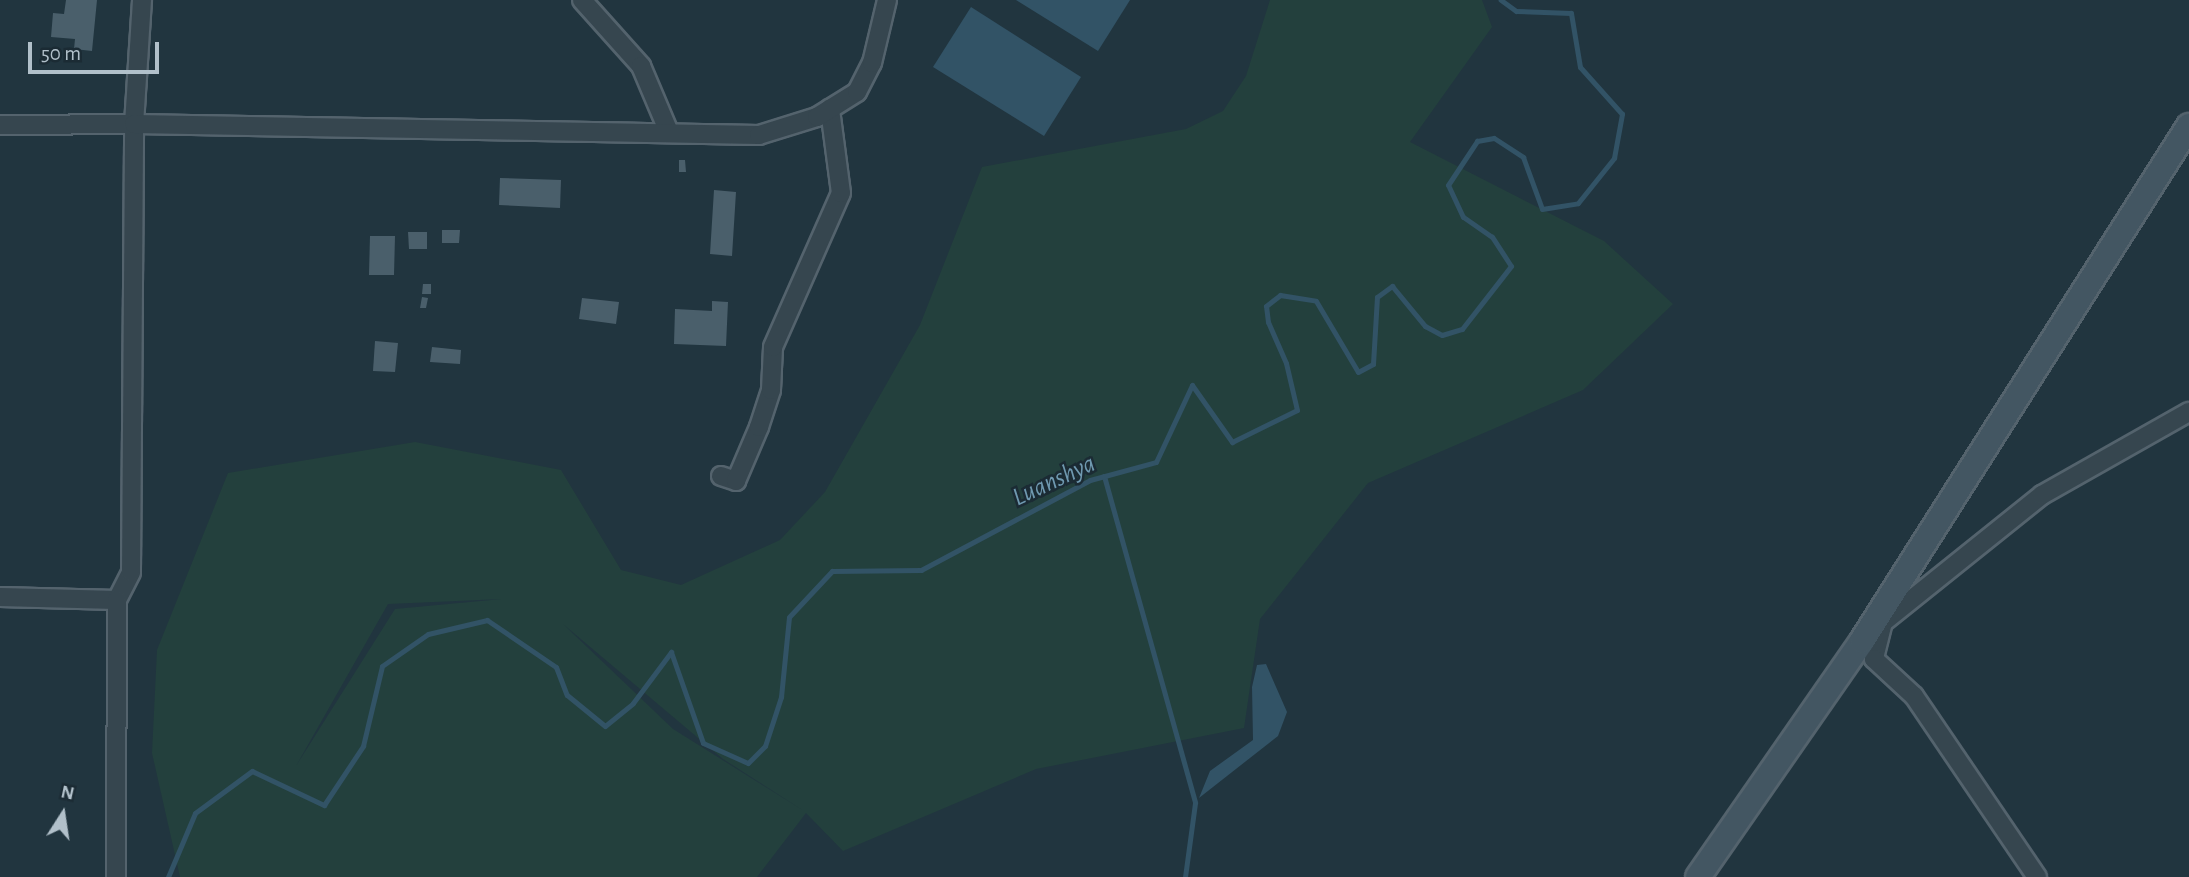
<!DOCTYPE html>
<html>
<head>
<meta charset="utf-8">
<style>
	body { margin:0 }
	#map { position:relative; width:2189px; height:877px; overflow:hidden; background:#21353f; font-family:"Alegreya Sans",sans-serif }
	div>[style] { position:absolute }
	.green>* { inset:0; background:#23403d }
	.water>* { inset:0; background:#325366 }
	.stream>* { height:5px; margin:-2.5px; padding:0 2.5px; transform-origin:2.5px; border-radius:2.5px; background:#325366 }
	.building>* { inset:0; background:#4a5f6b }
	.roads { filter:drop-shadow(2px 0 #54636d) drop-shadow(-2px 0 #54636d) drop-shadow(0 2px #54636d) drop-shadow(0 -2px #54636d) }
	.street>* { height:18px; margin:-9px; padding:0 9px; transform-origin:9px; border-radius:9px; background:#36464f }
	.secondary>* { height:24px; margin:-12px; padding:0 12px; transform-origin:12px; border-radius:12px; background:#435662 }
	span { translate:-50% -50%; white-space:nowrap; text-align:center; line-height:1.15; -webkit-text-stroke:5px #1b2b34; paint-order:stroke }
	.water-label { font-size:26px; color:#6f99b0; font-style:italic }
	.north { position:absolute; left:28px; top:779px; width:70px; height:70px; -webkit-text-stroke:5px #1b2b34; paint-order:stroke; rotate:12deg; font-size:19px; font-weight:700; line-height:28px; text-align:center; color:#b1c0ca }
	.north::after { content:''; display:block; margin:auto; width:24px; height:32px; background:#b1c0ca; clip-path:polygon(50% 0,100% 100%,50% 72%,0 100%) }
	.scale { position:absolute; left:28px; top:42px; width:131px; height:32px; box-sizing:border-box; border:4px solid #b1c0ca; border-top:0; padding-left:9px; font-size:21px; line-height:24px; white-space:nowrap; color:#b1c0ca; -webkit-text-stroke:5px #1b2b34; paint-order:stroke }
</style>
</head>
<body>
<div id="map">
	<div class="green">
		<div style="clip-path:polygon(evenodd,1270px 0,1482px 0,1492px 27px,1410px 142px,1604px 241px,1673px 304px,1583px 390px,1368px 483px,1260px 619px,1244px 728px,1036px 769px,843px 851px,806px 813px,757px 877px,180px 877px,152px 753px,157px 650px,228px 473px,415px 442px,561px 470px,621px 570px,681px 585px,780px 540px,825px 492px,920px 325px,982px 167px,1186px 129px,1223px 111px,1246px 76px,1270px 0,502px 599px,395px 609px,296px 766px,388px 604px,502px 599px,1270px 0,563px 624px,723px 759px,804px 811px,673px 729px,563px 624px)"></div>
	</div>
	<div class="water">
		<div style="clip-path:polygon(1016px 0,1130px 0,1098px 51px)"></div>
		<div style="clip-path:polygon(971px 7px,1081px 77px,1044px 136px,933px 67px)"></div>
		<div style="clip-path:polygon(1266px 664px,1287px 712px,1278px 736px,1199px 798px,1210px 771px,1253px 740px,1252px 687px,1257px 665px)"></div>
	</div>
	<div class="stream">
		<div style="left:1104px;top:476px;width:339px;rotate:74.4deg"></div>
		<div style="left:1195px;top:803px;width:75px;rotate:97.7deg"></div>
		<div style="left:168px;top:877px;width:69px;rotate:-67.1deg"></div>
		<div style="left:195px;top:813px;width:71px;rotate:-36.4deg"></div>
		<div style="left:252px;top:771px;width:80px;rotate:25.3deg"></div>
		<div style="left:324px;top:805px;width:71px;rotate:-56.5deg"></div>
		<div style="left:363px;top:746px;width:82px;rotate:-76.6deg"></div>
		<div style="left:382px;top:666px;width:56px;rotate:-34.8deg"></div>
		<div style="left:428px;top:634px;width:61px;rotate:-13.3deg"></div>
		<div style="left:487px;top:620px;width:83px;rotate:34.3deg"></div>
		<div style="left:556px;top:667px;width:30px;rotate:69deg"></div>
		<div style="left:567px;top:695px;width:49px;rotate:39.2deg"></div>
		<div style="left:605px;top:726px;width:36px;rotate:-39deg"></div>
		<div style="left:633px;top:703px;width:64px;rotate:-53.3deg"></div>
		<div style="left:671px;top:652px;width:96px;rotate:70.6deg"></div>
		<div style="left:703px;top:743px;width:49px;rotate:24deg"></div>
		<div style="left:748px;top:763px;width:24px;rotate:-45deg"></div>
		<div style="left:765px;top:746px;width:52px;rotate:-71.9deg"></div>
		<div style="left:781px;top:697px;width:80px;rotate:-84.3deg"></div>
		<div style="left:789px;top:617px;width:63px;rotate:-46.9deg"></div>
		<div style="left:832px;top:571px;width:89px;rotate:-0.6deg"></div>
		<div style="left:921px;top:570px;width:191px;rotate:-28deg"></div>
		<div style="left:1090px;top:480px;width:68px;rotate:-15.3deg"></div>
		<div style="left:1156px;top:462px;width:85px;rotate:-64.9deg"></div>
		<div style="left:1192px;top:385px;width:70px;rotate:54.9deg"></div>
		<div style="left:1232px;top:442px;width:72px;rotate:-26.2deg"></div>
		<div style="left:1297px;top:410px;width:48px;rotate:-103.2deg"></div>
		<div style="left:1286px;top:363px;width:45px;rotate:-113.7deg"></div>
		<div style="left:1268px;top:322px;width:16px;rotate:-97deg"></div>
		<div style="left:1266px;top:306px;width:18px;rotate:-38deg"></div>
		<div style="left:1280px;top:295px;width:36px;rotate:9deg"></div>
		<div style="left:1316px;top:301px;width:82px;rotate:59.4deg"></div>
		<div style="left:1358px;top:372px;width:17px;rotate:-28deg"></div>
		<div style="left:1373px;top:364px;width:67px;rotate:-86.6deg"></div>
		<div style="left:1377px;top:297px;width:19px;rotate:-36deg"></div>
		<div style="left:1392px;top:286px;width:52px;rotate:50.5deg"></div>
		<div style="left:1425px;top:326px;width:19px;rotate:28deg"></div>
		<div style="left:1442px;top:335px;width:21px;rotate:-17deg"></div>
		<div style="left:1462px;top:329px;width:80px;rotate:-52.1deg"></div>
		<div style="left:1511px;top:266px;width:35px;rotate:-123deg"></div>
		<div style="left:1492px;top:237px;width:35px;rotate:-145deg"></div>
		<div style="left:1463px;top:217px;width:35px;rotate:-115deg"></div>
		<div style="left:1448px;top:185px;width:53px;rotate:-56.6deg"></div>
		<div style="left:1477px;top:141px;width:17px;rotate:-10deg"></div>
		<div style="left:1494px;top:138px;width:35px;rotate:33deg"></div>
		<div style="left:1523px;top:157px;width:55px;rotate:69.9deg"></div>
		<div style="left:1542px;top:209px;width:36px;rotate:-9deg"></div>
		<div style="left:1578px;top:203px;width:58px;rotate:-51.3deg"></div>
		<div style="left:1614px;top:158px;width:45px;rotate:-79.7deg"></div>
		<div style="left:1622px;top:114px;width:63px;rotate:-131.8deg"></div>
		<div style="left:1580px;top:67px;width:55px;rotate:-99.5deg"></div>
		<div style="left:1571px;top:13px;width:55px;rotate:-177.9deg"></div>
		<div style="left:1516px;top:11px;width:19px;rotate:-144deg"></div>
	</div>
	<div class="building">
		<div style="clip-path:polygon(66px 0,97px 0,92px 51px,74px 49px,75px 39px,51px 37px,53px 13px,64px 14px)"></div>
		<div style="clip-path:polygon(679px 160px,685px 160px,686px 172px,679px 172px)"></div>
		<div style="clip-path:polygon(500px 178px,561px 180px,560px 208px,499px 205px)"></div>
		<div style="clip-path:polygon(714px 190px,736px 192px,732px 256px,710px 254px)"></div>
		<div style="clip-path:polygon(442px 230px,460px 230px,459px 243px,442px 243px)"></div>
		<div style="clip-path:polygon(408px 232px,427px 232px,427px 249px,409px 249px)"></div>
		<div style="clip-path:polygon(370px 236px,395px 236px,394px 275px,369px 275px)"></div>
		<div style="clip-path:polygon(423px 284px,431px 284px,431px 294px,422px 294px)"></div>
		<div style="clip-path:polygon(422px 297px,428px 298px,426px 308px,420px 308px)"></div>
		<div style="clip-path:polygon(582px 298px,619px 302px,616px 324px,579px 319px)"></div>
		<div style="clip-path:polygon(712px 301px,728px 302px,726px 346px,674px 344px,675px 309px,712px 311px)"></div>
		<div style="clip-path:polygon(375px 341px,398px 343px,395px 372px,373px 371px)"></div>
		<div style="clip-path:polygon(432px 347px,461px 350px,460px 364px,430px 362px)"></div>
	</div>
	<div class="roads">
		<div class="street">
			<div style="left:582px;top:0;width:89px;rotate:48.2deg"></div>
			<div style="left:641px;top:66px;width:69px;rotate:67.1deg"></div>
			<div style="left:0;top:125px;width:134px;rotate:-0.4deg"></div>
			<div style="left:134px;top:124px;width:124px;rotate:-86.3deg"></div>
			<div style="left:721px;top:476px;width:16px;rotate:18deg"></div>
			<div style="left:736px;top:481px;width:59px;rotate:-66.9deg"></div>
			<div style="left:759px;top:427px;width:39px;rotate:-72deg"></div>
			<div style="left:771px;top:390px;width:43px;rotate:-87.3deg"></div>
			<div style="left:773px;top:347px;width:168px;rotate:-66.2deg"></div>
			<div style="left:841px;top:193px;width:85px;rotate:-97.5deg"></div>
			<div style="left:0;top:597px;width:117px;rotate:1.5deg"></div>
			<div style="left:117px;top:600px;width:31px;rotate:-63deg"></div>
			<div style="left:131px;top:572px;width:448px;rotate:-89.6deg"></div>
			<div style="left:134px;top:124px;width:625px;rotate:1.01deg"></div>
			<div style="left:759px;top:135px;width:61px;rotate:-17.2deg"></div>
			<div style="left:817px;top:117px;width:47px;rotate:-32deg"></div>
			<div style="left:857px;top:92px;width:33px;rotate:-63deg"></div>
			<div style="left:872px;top:63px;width:65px;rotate:-76.6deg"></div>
			<div style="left:1883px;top:622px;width:38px;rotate:104deg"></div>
			<div style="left:1874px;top:659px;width:54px;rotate:42.8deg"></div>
			<div style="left:1914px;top:696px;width:219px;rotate:55.8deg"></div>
			<div style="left:1876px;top:628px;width:213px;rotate:-38.7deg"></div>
			<div style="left:2042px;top:495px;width:169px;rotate:-29.5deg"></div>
			<div style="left:116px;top:877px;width:277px;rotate:-89.8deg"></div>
		</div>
		<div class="secondary">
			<div style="left:1698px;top:877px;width:287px;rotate:-55.2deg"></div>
			<div style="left:1862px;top:641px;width:610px;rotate:-57.59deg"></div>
		</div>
	</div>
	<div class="water-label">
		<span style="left:1054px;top:481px;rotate:-25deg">Luanshya</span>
	</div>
	<div class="north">N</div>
	<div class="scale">50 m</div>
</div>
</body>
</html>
